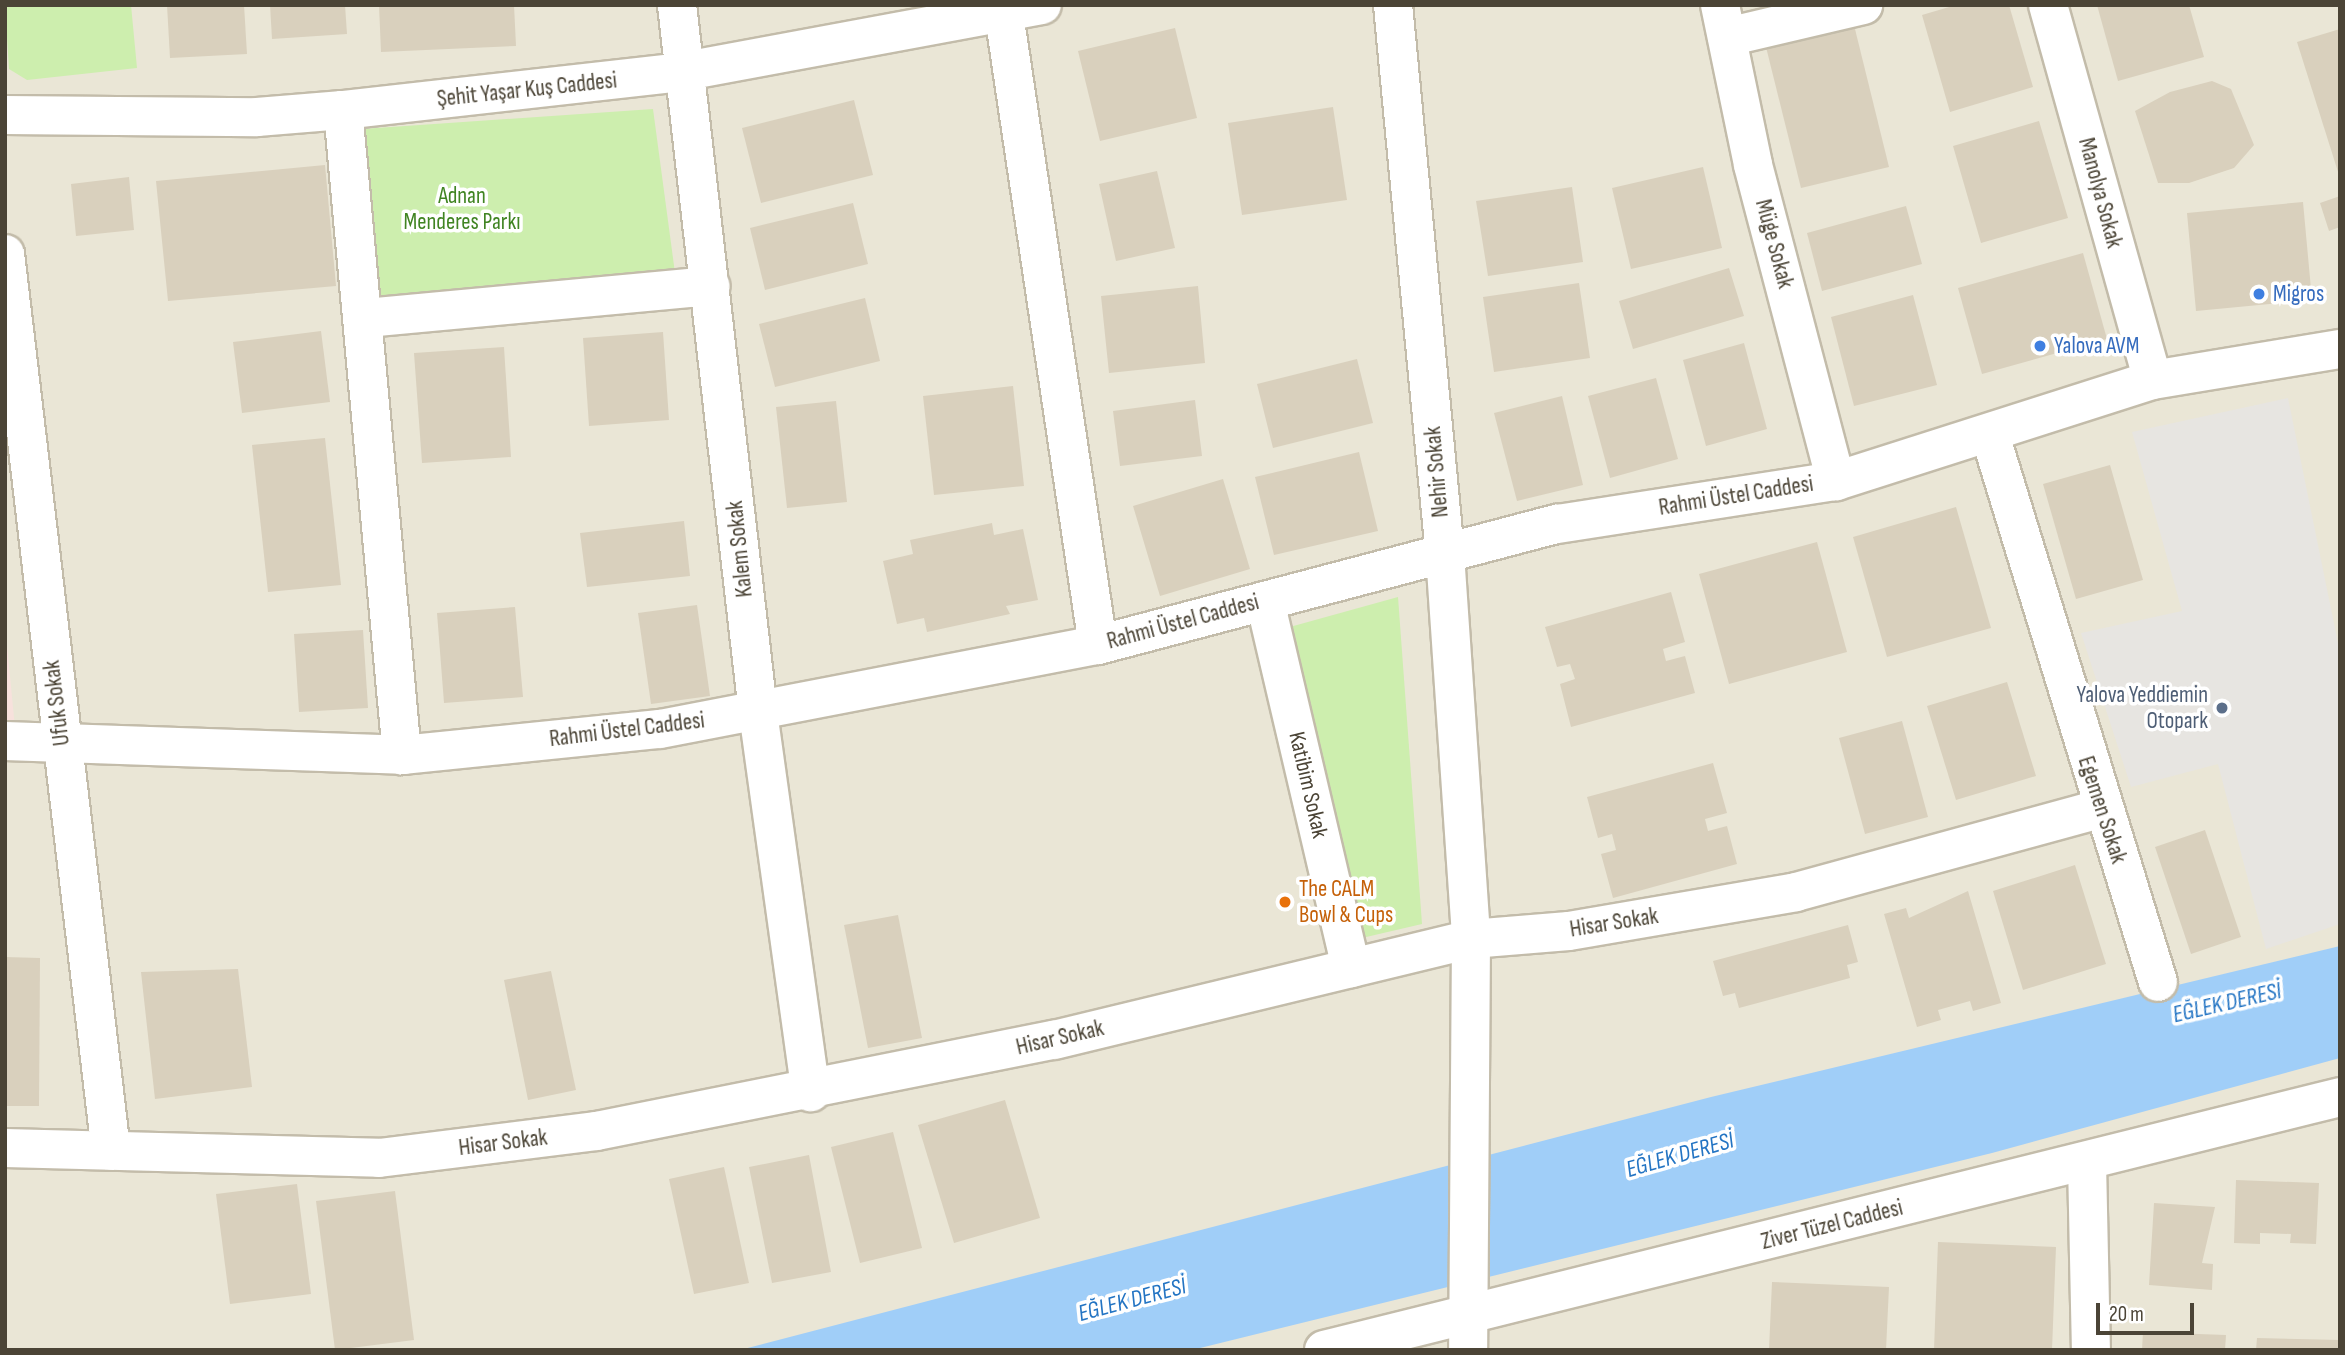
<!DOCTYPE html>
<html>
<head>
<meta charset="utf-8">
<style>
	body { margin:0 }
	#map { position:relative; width:2345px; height:1355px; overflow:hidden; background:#f6f3e9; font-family:"Sofia Sans Condensed",sans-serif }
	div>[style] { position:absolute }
	.residential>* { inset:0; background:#eae6d6 }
	.medical>* { inset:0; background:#f7e1dc }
	.green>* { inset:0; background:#cdeeae }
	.parking>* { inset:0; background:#e7e5e1 }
	.water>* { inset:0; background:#a0cef8 }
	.building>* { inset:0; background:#d9d0bd }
	.roads { filter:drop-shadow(2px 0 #c3bcaa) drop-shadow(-2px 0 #c3bcaa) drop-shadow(0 2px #c3bcaa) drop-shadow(0 -2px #c3bcaa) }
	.minor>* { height:38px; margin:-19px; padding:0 19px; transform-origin:19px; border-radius:19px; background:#fff }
	.dots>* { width:19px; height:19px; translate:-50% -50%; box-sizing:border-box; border:4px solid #fff; border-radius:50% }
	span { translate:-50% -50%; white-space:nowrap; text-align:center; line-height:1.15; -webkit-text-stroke:7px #fff; paint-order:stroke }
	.street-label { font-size:23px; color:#4b4436 }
	.park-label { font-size:23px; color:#408422 }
	.shop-label { font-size:23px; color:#366cbe }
	.left { translate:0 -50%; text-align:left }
	.service-label { font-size:23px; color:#4e5e75 }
	.right { translate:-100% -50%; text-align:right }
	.food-label { font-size:23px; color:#c56008 }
	.water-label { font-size:24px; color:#2374c3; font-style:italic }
	.frame { position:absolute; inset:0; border:7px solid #4b4436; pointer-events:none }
	.scale { position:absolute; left:2096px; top:1303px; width:98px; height:32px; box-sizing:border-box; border:4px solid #4b4436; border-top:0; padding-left:9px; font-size:21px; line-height:24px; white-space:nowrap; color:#4b4436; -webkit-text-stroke:5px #fff; paint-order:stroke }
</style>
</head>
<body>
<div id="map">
	<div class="residential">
		<div style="clip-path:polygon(5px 5px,2340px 5px,2340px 1350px,5px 1350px)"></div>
	</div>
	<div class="medical">
		<div style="clip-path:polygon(5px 625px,15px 728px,5px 728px)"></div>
	</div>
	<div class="green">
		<div style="clip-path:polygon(5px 5px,131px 5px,137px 68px,27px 80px,9px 69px)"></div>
		<div style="clip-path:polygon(653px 109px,675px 273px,380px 304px,362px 129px)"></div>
		<div style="clip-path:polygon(1398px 597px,1422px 924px,1349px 941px,1279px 630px)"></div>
	</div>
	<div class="parking">
		<div style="clip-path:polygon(2288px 398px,2340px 653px,2340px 924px,2266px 949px,2218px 764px,2131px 787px,2081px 633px,2182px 611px,2132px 432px)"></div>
	</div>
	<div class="water">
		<div style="clip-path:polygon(2340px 946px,2340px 1058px,1992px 1153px,1192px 1350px,740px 1350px,1711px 1097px)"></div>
	</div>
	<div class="building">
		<div style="clip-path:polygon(167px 5px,244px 5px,247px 54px,170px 58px)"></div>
		<div style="clip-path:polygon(270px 5px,345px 5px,347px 34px,272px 39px)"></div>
		<div style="clip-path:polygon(379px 5px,514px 5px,516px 46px,381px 52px)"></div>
		<div style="clip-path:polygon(1956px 5px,2009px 5px,2033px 87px,1950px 112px,1922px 15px)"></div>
		<div style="clip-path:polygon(2097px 5px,2189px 5px,2204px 57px,2118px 81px)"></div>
		<div style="clip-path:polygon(1854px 25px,1889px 167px,1801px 188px,1766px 47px)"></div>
		<div style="clip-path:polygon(1175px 28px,1197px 118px,1100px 141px,1078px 51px)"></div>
		<div style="clip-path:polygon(2340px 29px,2340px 175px,2339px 175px,2297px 42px)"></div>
		<div style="clip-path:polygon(2212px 81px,2231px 89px,2254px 145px,2234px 168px,2189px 183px,2158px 183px,2135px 111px,2170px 92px)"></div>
		<div style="clip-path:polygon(854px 100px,873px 175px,761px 203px,742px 128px)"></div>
		<div style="clip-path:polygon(1333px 107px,1347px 200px,1242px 215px,1228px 123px)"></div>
		<div style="clip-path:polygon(2039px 121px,2068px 218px,1981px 243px,1953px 146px)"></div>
		<div style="clip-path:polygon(325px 165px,336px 286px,168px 301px,156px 181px)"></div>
		<div style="clip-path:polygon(1703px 167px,1722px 248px,1631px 269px,1612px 188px)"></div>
		<div style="clip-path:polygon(1157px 171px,1175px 248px,1116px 261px,1099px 184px)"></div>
		<div style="clip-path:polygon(129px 177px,134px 230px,76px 236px,71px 184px)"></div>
		<div style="clip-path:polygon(1572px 187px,1583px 262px,1488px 276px,1476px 201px)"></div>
		<div style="clip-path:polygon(2340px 196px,2340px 227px,2329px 231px,2320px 203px)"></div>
		<div style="clip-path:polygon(2303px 202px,2312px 300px,2196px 311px,2187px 213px)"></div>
		<div style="clip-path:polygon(853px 203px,868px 264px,765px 290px,750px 228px)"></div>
		<div style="clip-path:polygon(1906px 206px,1922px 264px,1822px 291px,1807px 233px)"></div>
		<div style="clip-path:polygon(2083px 253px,2107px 339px,1982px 374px,1958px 288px)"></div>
		<div style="clip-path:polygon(1729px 268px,1744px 316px,1633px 349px,1619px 301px)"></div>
		<div style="clip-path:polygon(1579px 283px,1590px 358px,1494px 372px,1483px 297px)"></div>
		<div style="clip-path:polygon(1198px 286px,1205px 363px,1109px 373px,1101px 296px)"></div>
		<div style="clip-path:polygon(1913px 295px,1937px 385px,1854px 406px,1831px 317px)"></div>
		<div style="clip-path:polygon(865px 298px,880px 361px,775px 387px,759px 324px)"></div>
		<div style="clip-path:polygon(321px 331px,330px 402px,242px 413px,233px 342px)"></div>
		<div style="clip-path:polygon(663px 332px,669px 420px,589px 426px,583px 338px)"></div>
		<div style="clip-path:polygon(1744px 343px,1767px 429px,1706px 446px,1683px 360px)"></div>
		<div style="clip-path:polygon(504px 347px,511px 457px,422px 463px,414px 353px)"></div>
		<div style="clip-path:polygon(1357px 359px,1373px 423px,1273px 448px,1257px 384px)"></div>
		<div style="clip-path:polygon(1656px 378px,1678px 459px,1610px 478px,1588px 396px)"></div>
		<div style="clip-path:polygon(1013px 386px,1024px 486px,934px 495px,923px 396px)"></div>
		<div style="clip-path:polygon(1562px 396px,1583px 485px,1517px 501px,1494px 413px)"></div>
		<div style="clip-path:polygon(1195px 400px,1202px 456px,1120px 466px,1113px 411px)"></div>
		<div style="clip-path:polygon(836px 401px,847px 502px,787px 508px,776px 407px)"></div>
		<div style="clip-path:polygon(325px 438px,341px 585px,268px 592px,252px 445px)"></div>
		<div style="clip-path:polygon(1359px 452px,1378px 531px,1274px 555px,1255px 477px)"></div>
		<div style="clip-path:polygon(2110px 465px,2143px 580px,2076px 599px,2043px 484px)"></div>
		<div style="clip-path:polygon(1223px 479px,1250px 569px,1160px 596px,1133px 506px)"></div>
		<div style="clip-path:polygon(1956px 507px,1991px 628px,1887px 657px,1853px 537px)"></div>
		<div style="clip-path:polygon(684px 521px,690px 576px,587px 587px,580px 533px)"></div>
		<div style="clip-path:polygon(992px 523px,994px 535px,1023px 529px,1038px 600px,1006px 606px,1010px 614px,927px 632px,924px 618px,897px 624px,883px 561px,913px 554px,910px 540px)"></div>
		<div style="clip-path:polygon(1817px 542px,1847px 652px,1729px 684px,1699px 574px)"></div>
		<div style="clip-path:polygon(1671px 592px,1685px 642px,1663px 649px,1666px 661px,1685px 656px,1695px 693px,1571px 727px,1560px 684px,1575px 679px,1570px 664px,1557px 667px,1545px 627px)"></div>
		<div style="clip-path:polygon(697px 605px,710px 696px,651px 704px,638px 613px)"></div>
		<div style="clip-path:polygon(515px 607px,523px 697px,444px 703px,437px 613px)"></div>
		<div style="clip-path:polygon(363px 630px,368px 708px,299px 712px,294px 634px)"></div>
		<div style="clip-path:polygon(2007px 682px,2036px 776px,1956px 800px,1927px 706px)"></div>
		<div style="clip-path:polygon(1902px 721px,1928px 817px,1865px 834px,1839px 738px)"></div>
		<div style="clip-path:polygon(1713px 763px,1727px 813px,1705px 819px,1708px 831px,1727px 826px,1737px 864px,1613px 898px,1601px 854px,1616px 850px,1612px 834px,1598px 838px,1587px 797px)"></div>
		<div style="clip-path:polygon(2205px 830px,2241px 937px,2191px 954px,2155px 847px)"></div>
		<div style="clip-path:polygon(2075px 865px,2106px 964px,2023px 990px,1993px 891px)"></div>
		<div style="clip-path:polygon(1968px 891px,2001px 1003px,1973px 1011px,1970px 1001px,1938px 1010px,1941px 1020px,1917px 1027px,1884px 914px,1906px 908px,1909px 918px)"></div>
		<div style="clip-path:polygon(898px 915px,922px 1038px,868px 1048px,844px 925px)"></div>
		<div style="clip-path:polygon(1848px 925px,1858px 962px,1847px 965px,1850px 978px,1739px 1008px,1735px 993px,1723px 996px,1713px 961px)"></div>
		<div style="clip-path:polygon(5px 957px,40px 958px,39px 1106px,5px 1106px)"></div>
		<div style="clip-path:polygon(238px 969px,252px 1087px,155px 1099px,141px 972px)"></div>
		<div style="clip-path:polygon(551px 971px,576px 1090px,528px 1100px,504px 980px)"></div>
		<div style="clip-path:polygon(1005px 1100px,1040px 1218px,954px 1243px,918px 1125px)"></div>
		<div style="clip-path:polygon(893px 1132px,922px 1248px,860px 1263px,831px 1147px)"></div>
		<div style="clip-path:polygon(809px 1155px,831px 1272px,772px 1283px,749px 1167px)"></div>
		<div style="clip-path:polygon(724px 1167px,749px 1283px,694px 1294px,669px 1179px)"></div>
		<div style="clip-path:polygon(2236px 1180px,2319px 1183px,2316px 1244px,2290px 1243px,2291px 1234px,2260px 1233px,2260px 1244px,2234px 1243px)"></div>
		<div style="clip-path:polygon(297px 1184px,311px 1294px,230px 1304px,216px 1194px)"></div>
		<div style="clip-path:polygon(395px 1191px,414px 1340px,335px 1350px,316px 1201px)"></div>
		<div style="clip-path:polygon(2154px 1203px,2215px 1207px,2202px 1263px,2213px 1264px,2212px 1290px,2149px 1285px)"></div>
		<div style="clip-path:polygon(1938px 1242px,2056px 1247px,2052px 1350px,1934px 1350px)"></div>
		<div style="clip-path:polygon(1772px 1282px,1889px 1287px,1886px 1350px,1769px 1350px)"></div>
		<div style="clip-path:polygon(2143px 1332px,2226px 1335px,2225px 1350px,2142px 1350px)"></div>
		<div style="clip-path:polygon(2257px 1338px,2340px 1340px,2339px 1350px,2256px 1350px)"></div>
	</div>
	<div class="roads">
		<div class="minor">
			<div style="left:677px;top:5px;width:712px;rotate:83.46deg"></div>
			<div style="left:758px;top:712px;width:384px;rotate:82.1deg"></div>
			<div style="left:1393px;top:5px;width:551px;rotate:84.59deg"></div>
			<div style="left:1445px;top:554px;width:386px;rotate:86.1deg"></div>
			<div style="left:1471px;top:939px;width:411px;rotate:90.4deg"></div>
			<div style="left:1720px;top:5px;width:163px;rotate:78.3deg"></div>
			<div style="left:1753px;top:165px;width:327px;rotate:75.3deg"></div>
			<div style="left:2048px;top:5px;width:389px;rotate:74.4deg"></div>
			<div style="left:1004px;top:14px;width:638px;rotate:81.53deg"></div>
			<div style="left:1727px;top:37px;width:140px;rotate:-13.2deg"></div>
			<div style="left:343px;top:110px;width:648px;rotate:84.77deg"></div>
			<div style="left:5px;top:115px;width:252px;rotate:0.5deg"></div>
			<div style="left:257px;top:117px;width:86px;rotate:-4.7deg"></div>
			<div style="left:343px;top:110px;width:339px;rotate:-6.4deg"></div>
			<div style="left:680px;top:72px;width:368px;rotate:-10.5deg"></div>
			<div style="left:5px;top:254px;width:903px;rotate:83.26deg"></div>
			<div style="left:366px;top:318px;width:346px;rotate:-5.3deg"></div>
			<div style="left:1990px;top:435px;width:572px;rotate:72.93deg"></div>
			<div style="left:1265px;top:601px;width:377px;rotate:76.8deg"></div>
			<div style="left:5px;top:741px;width:397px;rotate:2deg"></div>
			<div style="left:402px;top:755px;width:259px;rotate:-5.8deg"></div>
			<div style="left:660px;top:729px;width:446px;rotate:-10.9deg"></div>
			<div style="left:1098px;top:645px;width:475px;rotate:-14.8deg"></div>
			<div style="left:1557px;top:524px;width:282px;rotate:-8.8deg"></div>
			<div style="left:1836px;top:481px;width:333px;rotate:-17.7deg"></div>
			<div style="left:2153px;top:380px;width:190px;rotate:-9.4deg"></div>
			<div style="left:5px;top:1148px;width:374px;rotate:1.5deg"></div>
			<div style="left:379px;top:1158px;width:220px;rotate:-7.1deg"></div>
			<div style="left:597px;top:1131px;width:466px;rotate:-11.3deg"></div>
			<div style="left:1054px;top:1040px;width:429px;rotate:-13.6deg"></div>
			<div style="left:1471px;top:939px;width:98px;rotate:-4.7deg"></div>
			<div style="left:1569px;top:931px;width:230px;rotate:-9.7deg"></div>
			<div style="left:1796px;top:892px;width:315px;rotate:-15.3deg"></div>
			<div style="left:2087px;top:1162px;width:188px;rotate:88.8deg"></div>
			<div style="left:1324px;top:1350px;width:1047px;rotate:-13.98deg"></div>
		</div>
	</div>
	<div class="dots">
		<div style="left:2259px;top:294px;background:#3f7fe0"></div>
		<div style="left:2040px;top:346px;background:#3f7fe0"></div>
		<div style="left:2222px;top:708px;background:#5c6f8a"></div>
		<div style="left:1285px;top:902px;background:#e8710a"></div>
	</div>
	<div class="street-label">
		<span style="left:527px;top:90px;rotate:-6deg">Şehit Yaşar Kuş Caddesi</span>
		<span style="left:2100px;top:193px;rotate:75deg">Manolya Sokak</span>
		<span style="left:1774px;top:244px;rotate:75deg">Müge Sokak</span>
		<span style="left:1437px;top:472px;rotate:-95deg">Nehir Sokak</span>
		<span style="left:1736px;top:496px;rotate:-9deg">Rahmi Üstel Caddesi</span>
		<span style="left:740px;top:549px;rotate:-96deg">Kalem Sokak</span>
		<span style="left:1183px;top:622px;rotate:-15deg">Rahmi Üstel Caddesi</span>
		<span style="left:57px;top:703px;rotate:-97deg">Ufuk Sokak</span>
		<span style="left:627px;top:730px;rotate:-7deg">Rahmi Üstel Caddesi</span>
		<span style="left:1308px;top:785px;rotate:77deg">Katibim Sokak</span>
		<span style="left:2102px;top:810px;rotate:72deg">Egemen Sokak</span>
		<span style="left:1614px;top:923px;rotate:-9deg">Hisar Sokak</span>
		<span style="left:1060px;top:1038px;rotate:-13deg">Hisar Sokak</span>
		<span style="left:503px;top:1143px;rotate:-7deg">Hisar Sokak</span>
		<span style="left:1832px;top:1225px;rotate:-14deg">Ziver Tüzel Caddesi</span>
	</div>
	<div class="park-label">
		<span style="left:462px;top:209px">Adnan<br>Menderes Parkı</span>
	</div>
	<div class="shop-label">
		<span class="left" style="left:2273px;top:294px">Migros</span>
		<span class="left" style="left:2054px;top:346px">Yalova AVM</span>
	</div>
	<div class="service-label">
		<span class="right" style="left:2208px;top:708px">Yalova Yeddiemin<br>Otopark</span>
	</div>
	<div class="food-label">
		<span class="left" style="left:1299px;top:902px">The CALM<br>Bowl &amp; Cups</span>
	</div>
	<div class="water-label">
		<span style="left:2227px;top:1003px;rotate:-13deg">EĞLEK DERESİ</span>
		<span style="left:1680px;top:1155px;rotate:-16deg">EĞLEK DERESİ</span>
		<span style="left:1132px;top:1300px;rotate:-15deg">EĞLEK DERESİ</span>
	</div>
	<div class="frame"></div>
	<div class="scale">20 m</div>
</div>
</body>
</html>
